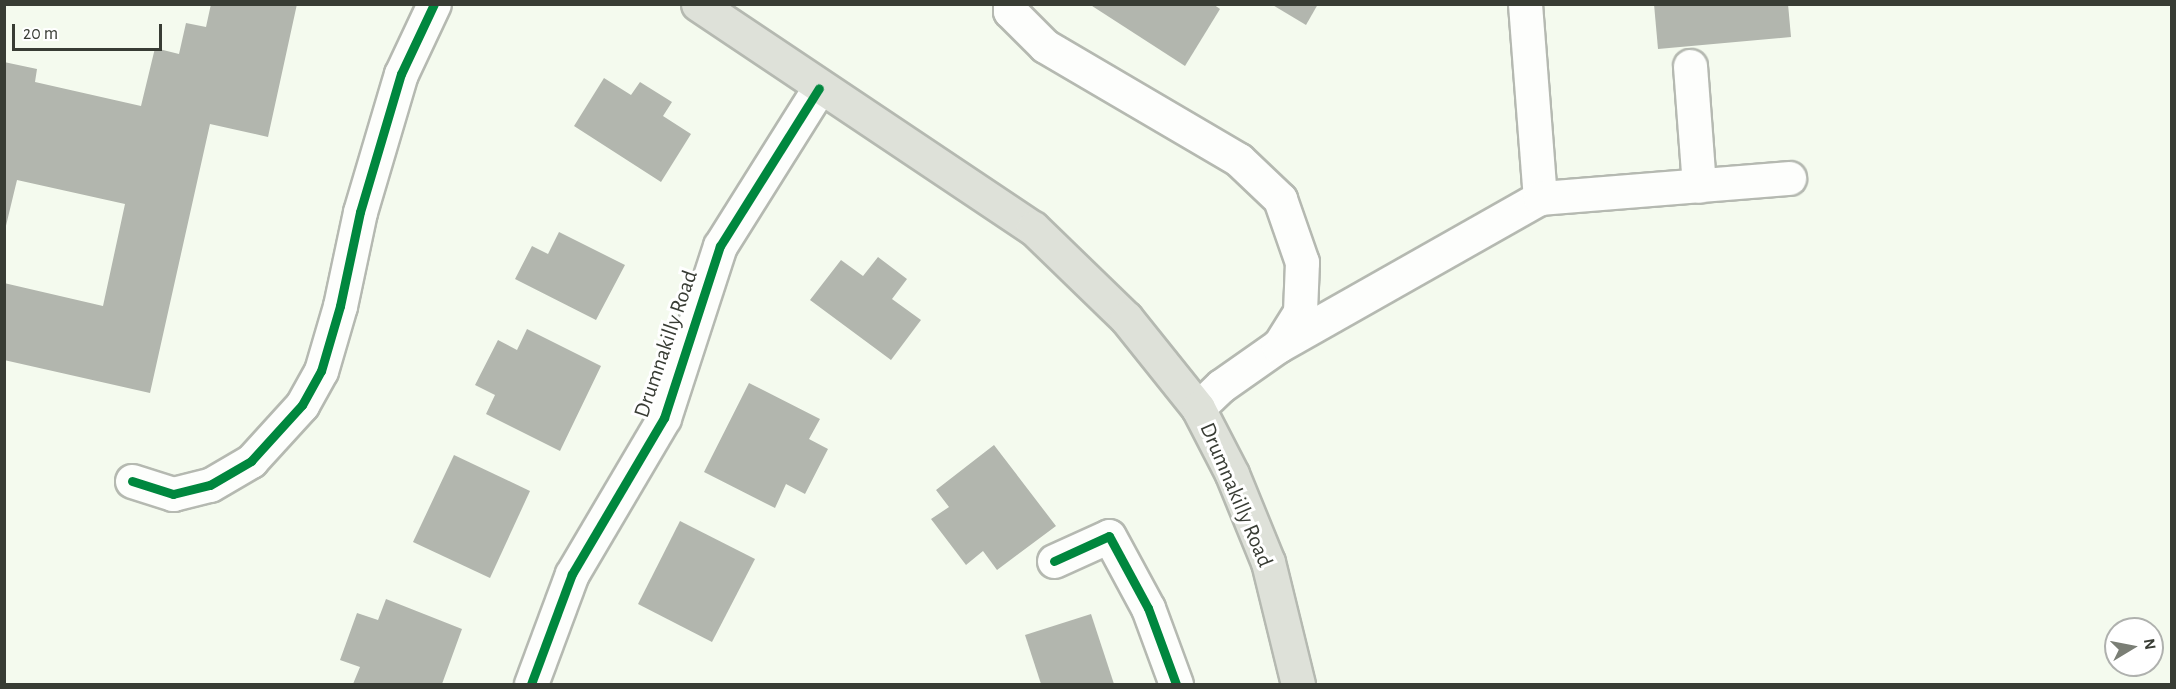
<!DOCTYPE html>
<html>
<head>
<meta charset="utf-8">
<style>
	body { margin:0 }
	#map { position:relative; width:2176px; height:689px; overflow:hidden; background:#f4faee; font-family:"Alegreya Sans",sans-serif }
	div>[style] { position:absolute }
	.building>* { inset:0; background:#b2b6ae }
	.roads { filter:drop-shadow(2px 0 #b5b9b1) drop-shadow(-2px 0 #b5b9b1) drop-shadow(0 2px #b5b9b1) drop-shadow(0 -2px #b5b9b1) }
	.minor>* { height:33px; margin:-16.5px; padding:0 16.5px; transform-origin:16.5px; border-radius:16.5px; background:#fdfefc }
	.major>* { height:33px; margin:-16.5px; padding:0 16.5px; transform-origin:16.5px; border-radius:16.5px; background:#dee1d9 }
	.cycleway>* { height:9px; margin:-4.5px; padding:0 4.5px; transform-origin:4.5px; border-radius:4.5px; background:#00873e }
	span { translate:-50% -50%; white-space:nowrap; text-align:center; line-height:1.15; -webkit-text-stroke:6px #fff; paint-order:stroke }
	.street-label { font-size:22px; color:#383c34 }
	.frame { position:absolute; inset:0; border:6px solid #383c34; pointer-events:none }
	.north { position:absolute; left:2104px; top:617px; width:60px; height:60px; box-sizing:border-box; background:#fff; border:2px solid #afb1ae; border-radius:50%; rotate:80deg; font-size:16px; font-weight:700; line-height:24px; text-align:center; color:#383c34 }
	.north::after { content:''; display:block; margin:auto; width:21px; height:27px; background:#7a7e75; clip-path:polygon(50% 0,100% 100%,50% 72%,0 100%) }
	.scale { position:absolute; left:12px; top:24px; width:150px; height:27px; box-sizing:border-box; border:3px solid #383c34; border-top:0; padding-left:8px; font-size:18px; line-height:21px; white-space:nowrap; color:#383c34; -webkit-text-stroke:4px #fff; paint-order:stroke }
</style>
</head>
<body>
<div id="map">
	<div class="building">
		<div style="clip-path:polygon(211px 4px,297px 4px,268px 137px,210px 124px,150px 393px,4px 360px,4px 283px,103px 306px,125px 204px,17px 180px,4px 234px,4px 62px,37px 69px,35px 82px,141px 106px,155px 48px,179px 54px,186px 23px,206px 27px)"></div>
		<div style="clip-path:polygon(1089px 4px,1213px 4px,1220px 9px,1185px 66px)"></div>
		<div style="clip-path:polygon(1271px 4px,1318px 4px,1306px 25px)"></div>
		<div style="clip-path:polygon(1654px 4px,1788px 4px,1791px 37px,1658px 49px)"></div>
		<div style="clip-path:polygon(604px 78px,631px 95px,640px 82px,672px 102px,663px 116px,691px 134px,661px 182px,574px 126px)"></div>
		<div style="clip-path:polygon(559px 232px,625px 265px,596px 320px,515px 279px,532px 246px,548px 254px)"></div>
		<div style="clip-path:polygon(878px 257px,907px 279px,892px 299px,921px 320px,891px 360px,810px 300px,841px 260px,863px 276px)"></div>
		<div style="clip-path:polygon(527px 329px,601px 366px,560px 451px,486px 414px,495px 395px,475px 385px,498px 340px,517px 350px)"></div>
		<div style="clip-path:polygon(749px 383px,820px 419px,809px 439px,828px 449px,805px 494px,786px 484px,775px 508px,704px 472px)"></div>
		<div style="clip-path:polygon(994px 445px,1056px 526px,997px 570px,983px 551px,966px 565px,931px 519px,949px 507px,936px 490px)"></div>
		<div style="clip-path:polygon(454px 455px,530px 491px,490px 578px,413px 542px)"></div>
		<div style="clip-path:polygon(680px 521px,755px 559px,712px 642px,638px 604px)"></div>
		<div style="clip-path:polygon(386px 599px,462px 629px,442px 684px,353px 684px,360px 667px,340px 660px,357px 613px,378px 620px)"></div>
		<div style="clip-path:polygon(1091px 614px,1114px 684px,1041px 684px,1025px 635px)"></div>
	</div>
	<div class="roads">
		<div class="minor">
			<div style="left:1010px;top:4px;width:7px;rotate:90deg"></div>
			<div style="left:1010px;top:11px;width:49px;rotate:45deg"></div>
			<div style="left:1045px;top:46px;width:225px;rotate:30.4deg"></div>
			<div style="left:1239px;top:160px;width:57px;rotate:43.6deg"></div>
			<div style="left:1280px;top:199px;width:67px;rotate:70.8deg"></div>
			<div style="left:1302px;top:262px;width:50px;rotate:92.3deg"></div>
			<div style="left:1300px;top:312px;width:39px;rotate:122deg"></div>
			<div style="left:1525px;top:4px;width:195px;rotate:85.6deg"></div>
			<div style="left:1690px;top:66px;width:120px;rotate:85.7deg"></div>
			<div style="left:1198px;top:408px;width:32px;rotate:-44deg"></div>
			<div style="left:1221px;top:386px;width:70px;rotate:-35.1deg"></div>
			<div style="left:1278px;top:346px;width:301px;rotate:-29.5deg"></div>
			<div style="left:1540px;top:198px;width:250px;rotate:-4.6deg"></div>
			<div style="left:132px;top:481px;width:43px;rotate:17.6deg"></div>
			<div style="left:173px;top:494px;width:38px;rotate:-14deg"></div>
			<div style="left:210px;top:485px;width:48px;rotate:-30.3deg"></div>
			<div style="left:251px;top:461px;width:76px;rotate:-47.7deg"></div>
			<div style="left:302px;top:405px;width:39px;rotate:-61deg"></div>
			<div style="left:321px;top:371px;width:68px;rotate:-73.7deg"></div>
			<div style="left:340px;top:306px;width:96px;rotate:-78deg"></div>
			<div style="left:360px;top:212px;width:144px;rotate:-73.5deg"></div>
			<div style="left:401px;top:74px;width:77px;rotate:-64.8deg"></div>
			<div style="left:1054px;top:561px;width:60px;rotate:-24.4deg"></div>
			<div style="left:1109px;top:536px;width:82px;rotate:61.6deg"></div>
			<div style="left:1148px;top:608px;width:81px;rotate:69.8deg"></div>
			<div style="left:531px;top:684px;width:117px;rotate:-69.6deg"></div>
			<div style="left:572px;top:574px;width:181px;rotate:-59.5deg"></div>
			<div style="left:664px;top:418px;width:181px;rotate:-72deg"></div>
			<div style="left:720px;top:246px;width:186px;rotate:-57.9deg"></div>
		</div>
		<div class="major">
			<div style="left:698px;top:4px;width:403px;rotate:33.8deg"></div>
			<div style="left:1033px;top:228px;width:129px;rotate:44.1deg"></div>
			<div style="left:1126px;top:318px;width:115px;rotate:51.3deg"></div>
			<div style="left:1198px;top:408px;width:74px;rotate:62.7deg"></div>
			<div style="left:1232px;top:474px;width:95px;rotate:67.8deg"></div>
			<div style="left:1268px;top:562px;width:126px;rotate:76.2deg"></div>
		</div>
	</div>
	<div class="cycleway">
		<div style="left:132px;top:481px;width:43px;rotate:17.6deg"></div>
		<div style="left:173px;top:494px;width:38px;rotate:-14deg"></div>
		<div style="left:210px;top:485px;width:48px;rotate:-30.3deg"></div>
		<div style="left:251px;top:461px;width:76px;rotate:-47.7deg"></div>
		<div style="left:302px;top:405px;width:39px;rotate:-61deg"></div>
		<div style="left:321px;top:371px;width:68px;rotate:-73.7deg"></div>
		<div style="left:340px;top:306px;width:96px;rotate:-78deg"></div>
		<div style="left:360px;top:212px;width:144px;rotate:-73.5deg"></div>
		<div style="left:401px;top:74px;width:77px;rotate:-64.8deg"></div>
		<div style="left:1054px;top:561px;width:60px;rotate:-24.4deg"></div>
		<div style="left:1109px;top:536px;width:82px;rotate:61.6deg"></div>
		<div style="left:1148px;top:608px;width:81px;rotate:69.8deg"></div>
		<div style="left:531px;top:684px;width:117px;rotate:-69.6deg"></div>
		<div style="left:572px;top:574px;width:181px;rotate:-59.5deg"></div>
		<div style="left:664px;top:418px;width:181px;rotate:-72deg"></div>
		<div style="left:720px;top:246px;width:186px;rotate:-57.9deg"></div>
	</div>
	<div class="street-label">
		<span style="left:666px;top:344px;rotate:-71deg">Drumnakilly Road</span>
		<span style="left:1236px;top:495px;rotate:67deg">Drumnakilly Road</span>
	</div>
	<div class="frame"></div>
	<div class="north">N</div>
	<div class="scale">20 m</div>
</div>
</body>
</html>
